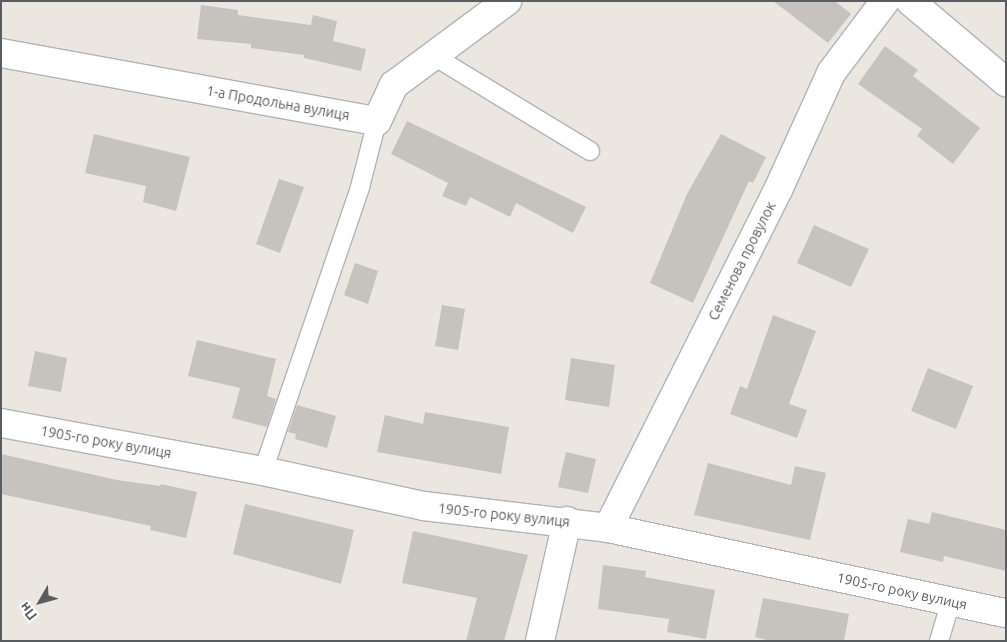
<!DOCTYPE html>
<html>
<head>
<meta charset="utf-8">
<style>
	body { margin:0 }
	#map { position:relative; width:1007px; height:642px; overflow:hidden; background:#ebe7e0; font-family:Ubuntu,sans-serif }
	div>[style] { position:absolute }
	.building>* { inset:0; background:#c6c2bd }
	.roads { filter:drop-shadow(1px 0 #b1b3b7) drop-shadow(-1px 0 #b1b3b7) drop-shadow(0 1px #b1b3b7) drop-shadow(0 -1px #b1b3b7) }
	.service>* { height:18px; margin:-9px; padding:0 9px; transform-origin:9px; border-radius:9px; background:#fff }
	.minor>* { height:28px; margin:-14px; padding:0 14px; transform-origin:14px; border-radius:14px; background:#fff }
	.tertiary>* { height:28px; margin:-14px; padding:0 14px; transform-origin:14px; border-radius:14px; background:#fff }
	span { translate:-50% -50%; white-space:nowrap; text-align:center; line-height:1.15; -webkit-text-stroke:4px #fff; paint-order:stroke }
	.street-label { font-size:14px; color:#595d60 }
	.frame { position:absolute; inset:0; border:2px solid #595d60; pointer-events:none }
	.north { position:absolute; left:15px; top:577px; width:50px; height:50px; -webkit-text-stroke:4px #fff; paint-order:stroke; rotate:232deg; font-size:14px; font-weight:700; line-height:20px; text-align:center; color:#595d60 }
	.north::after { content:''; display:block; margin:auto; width:18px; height:22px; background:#595d60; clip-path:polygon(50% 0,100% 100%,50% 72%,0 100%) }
</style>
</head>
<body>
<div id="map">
	<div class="building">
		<div style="clip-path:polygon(773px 1px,835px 1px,851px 14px,828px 43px)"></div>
		<div style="clip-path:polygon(201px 5px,238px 10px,238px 15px,311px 25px,313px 15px,337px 21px,333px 41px,366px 49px,361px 71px,304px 58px,304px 55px,251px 48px,251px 44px,197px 39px)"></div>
		<div style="clip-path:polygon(885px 46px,918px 70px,913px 76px,980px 128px,953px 164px,917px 136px,922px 129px,858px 84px)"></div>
		<div style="clip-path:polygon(407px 121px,586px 207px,573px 233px,516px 203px,510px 217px,470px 197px,466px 206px,442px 196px,448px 183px,391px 154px)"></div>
		<div style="clip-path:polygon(94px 134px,190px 157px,176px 211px,143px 202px,146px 186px,85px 173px)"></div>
		<div style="clip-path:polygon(721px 134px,766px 157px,753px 183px,749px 181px,693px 303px,650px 283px,687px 194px)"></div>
		<div style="clip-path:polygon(279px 179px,304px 187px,280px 253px,256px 244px)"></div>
		<div style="clip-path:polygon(814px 225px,869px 249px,851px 287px,797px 263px)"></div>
		<div style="clip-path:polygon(355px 263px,378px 271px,368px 304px,344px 295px)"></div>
		<div style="clip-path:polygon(442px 305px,465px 309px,458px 350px,435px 346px)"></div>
		<div style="clip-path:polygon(773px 315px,816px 331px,789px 404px,807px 410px,797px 438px,730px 414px,740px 386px,747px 389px)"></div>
		<div style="clip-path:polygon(197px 340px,276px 359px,267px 396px,276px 399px,267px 427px,232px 418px,240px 388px,188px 376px)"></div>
		<div style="clip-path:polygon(35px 351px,67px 358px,61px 392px,28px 386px)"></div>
		<div style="clip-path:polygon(571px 358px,615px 365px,609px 407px,565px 400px)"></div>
		<div style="clip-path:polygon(928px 368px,973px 386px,956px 429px,911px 411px)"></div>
		<div style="clip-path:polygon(297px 405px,336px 416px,327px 448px,295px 439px,296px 434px,288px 432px)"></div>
		<div style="clip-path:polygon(425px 412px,509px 427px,501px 474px,377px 452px,385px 415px,423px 424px)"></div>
		<div style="clip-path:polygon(566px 452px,596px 459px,588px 493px,558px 487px)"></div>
		<div style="clip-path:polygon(1px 454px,117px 480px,160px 486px,161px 484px,197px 492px,186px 538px,150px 530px,151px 526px,1px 494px)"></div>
		<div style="clip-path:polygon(708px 463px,791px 485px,795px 466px,826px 473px,810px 540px,694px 515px)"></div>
		<div style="clip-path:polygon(245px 504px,354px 530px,341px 584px,233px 554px)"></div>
		<div style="clip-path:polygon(932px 512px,1006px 530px,1006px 571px,944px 556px,943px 562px,900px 552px,908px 519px,929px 524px)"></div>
		<div style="clip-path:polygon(413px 531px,528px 555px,504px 641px,466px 641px,477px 598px,402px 583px)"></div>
		<div style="clip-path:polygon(603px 565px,646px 571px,645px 577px,715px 590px,706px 639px,667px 632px,669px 619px,598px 609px)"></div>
		<div style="clip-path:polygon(763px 598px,849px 614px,844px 641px,771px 641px,755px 637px)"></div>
	</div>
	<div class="roads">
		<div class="service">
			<div style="left:432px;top:55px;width:185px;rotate:31.3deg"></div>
			<div style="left:263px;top:471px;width:300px;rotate:-71.1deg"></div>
			<div style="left:360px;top:187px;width:68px;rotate:-75.6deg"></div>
			<div style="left:939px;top:641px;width:42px;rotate:-73.3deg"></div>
		</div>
		<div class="minor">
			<div style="left:1px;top:53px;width:382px;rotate:10.3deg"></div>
			<div style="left:377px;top:121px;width:40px;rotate:-65deg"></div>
			<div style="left:394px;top:85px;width:141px;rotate:-36.6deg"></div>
			<div style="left:1px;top:423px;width:266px;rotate:10.4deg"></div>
			<div style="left:263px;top:471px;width:165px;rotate:12.3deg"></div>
			<div style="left:424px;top:506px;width:185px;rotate:6.8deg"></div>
			<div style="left:608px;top:528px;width:407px;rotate:12.1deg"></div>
			<div style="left:608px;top:528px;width:378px;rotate:-63.3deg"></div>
			<div style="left:778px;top:190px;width:128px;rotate:-65.6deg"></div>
			<div style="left:831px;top:73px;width:90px;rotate:-53.1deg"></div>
			<div style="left:540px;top:641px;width:123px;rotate:-77.3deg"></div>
		</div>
		<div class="tertiary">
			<div style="left:910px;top:1px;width:126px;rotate:40.2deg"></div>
		</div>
	</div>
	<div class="street-label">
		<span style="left:278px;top:103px;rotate:10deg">1-а Продольна вулиця</span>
		<span style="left:742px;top:261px;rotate:-63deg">Семенова провулок</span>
		<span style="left:106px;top:442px;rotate:10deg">1905-го року вулиця</span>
		<span style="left:504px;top:515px;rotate:6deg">1905-го року вулиця</span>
		<span style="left:902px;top:591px;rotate:12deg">1905-го року вулиця</span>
	</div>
	<div class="frame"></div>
	<div class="north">Пн</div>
</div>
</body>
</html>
